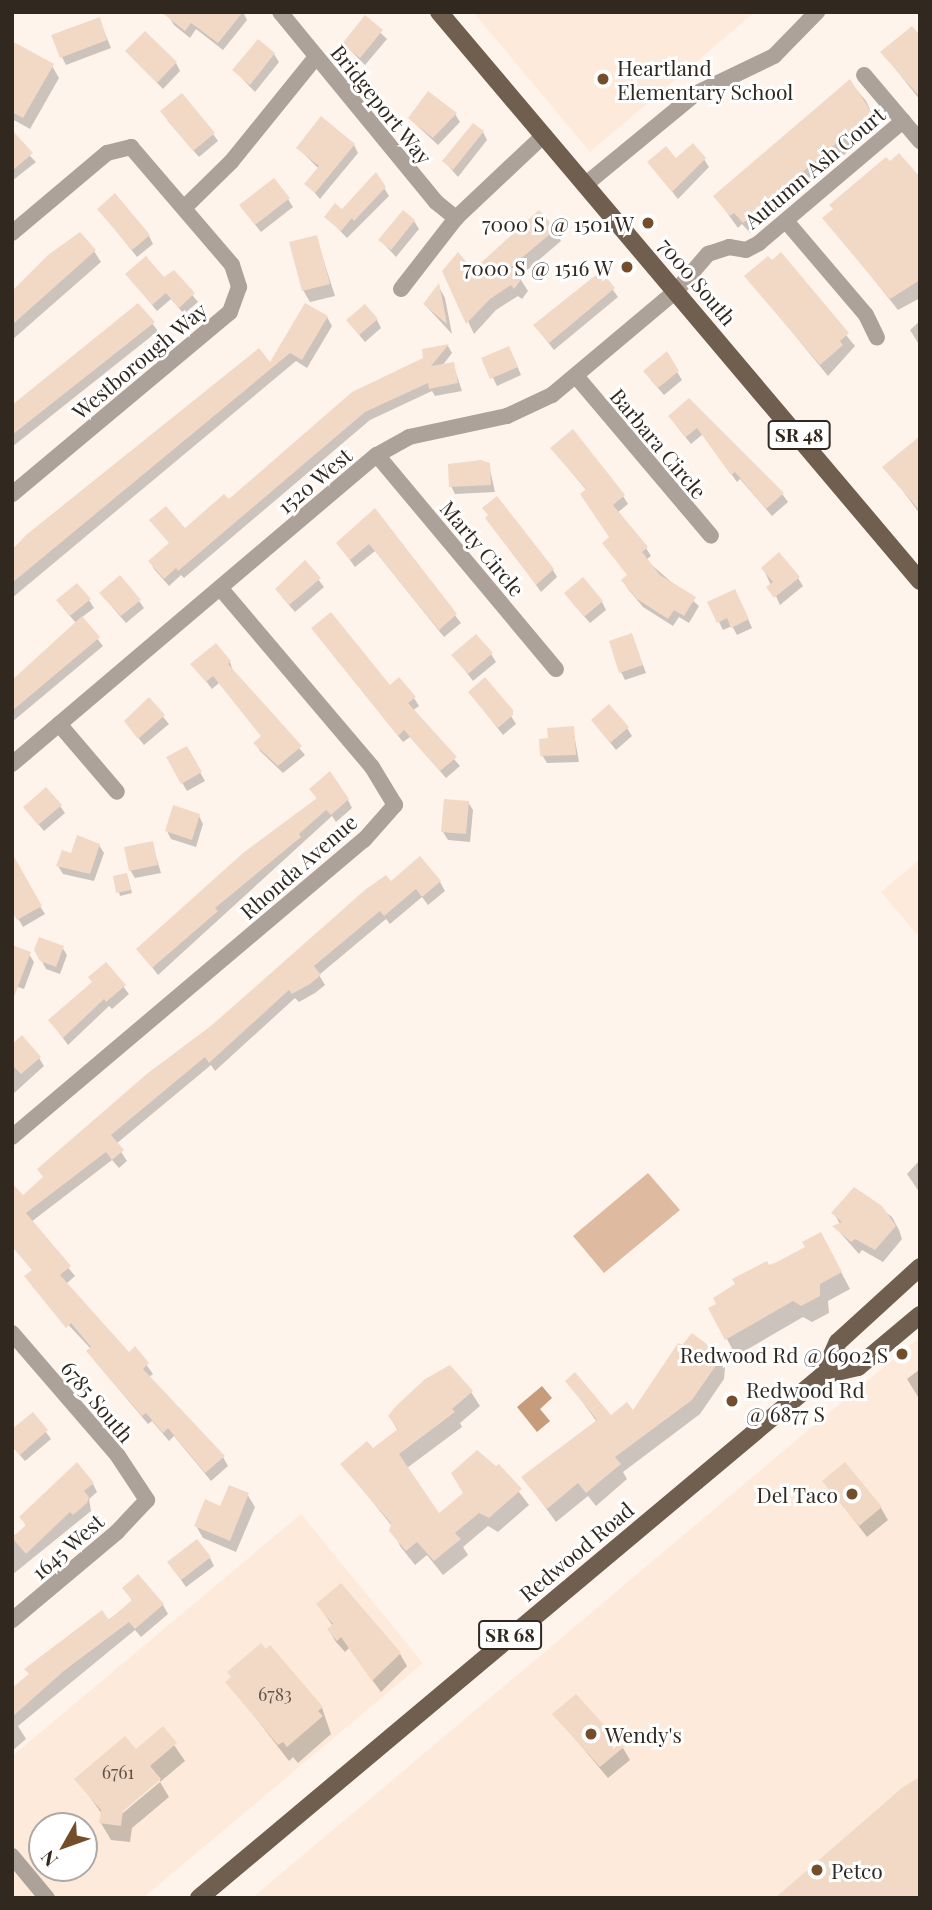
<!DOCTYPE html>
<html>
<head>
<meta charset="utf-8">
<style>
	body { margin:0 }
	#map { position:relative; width:932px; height:1910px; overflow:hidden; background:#fff4ec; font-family:"Playfair Display",serif }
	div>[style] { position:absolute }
	.built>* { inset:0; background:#fdeadb }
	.green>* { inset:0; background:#debba0 }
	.water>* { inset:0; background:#c69c7a }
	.shadow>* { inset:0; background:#0003 }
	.building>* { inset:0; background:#f1d9c5 }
	.minor>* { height:16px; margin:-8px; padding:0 8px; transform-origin:8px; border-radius:8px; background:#ada29a }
	.primary>* { height:18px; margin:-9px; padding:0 9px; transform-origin:9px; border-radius:9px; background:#705e4f }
	.dots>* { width:19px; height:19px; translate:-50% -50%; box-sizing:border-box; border:4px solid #fff; border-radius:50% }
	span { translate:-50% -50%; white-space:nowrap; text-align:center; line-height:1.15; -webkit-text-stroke:6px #fff; paint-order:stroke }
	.number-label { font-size:18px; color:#615449 }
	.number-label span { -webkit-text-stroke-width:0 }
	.shield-label span { padding:2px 5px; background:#fff; border:2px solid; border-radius:5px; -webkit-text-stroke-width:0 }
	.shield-label { font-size:19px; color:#312820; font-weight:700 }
	.poi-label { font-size:21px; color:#312820 }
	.left { translate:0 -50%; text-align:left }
	.right { translate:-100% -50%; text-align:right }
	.street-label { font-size:21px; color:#312820 }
	.frame { position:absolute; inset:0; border:14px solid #312820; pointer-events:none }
	.north { position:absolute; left:28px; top:1812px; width:70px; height:70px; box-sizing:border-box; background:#fff; border:2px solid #ada9a6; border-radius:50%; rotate:230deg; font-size:19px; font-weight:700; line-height:28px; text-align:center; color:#312820 }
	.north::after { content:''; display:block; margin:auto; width:24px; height:32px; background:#744d2b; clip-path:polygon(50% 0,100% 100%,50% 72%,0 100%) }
</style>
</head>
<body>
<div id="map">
	<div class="built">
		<div style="clip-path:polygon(473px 12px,755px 12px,590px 152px)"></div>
		<div style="clip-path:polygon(920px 859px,920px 938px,881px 892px)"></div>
		<div style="clip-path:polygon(920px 1337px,920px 1898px,252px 1898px,800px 1437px)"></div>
		<div style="clip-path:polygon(evenodd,301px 1514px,423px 1663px,143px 1898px,12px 1898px,12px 1756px,301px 1514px,42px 1826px,84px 1826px,84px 1868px,42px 1868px,42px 1826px)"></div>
	</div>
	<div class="green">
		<div style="clip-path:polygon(648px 1173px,680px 1210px,604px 1273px,573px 1236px)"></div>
	</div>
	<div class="water">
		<div style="clip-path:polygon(542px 1386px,552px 1398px,540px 1409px,550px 1421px,537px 1432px,517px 1407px)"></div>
	</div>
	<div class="shadow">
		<div style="clip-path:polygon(172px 12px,243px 12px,247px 20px,223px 50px,196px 29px,190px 38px,174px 25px,169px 17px)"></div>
		<div style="clip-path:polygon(365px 18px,387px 39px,365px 65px,344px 44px)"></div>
		<div style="clip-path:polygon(99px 19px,111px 48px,66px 65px,62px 57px)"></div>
		<div style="clip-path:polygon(920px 37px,920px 100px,883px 53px)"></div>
		<div style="clip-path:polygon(12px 43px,52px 66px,59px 78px,30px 129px,12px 119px)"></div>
		<div style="clip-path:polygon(127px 52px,176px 63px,180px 71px,163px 89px)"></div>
		<div style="clip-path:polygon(274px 54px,279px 62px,255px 92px,234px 70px)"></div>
		<div style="clip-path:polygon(849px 81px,866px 101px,878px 126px,751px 234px,742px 224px,738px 228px,715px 196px)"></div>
		<div style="clip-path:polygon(455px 114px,460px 122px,438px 145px,410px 119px)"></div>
		<div style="clip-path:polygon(167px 120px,213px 134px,218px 141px,199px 157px)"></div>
		<div style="clip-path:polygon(483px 132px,487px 140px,458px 177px,444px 161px)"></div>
		<div style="clip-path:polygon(12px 138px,36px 162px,12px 181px)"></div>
		<div style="clip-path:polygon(354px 145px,358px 153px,320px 199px,307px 184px,319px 169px,298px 148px)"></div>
		<div style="clip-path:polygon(704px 159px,709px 167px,678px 199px,649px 163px)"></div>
		<div style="clip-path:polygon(376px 175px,389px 196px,347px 238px,327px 217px,342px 212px)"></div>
		<div style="clip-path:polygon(920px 181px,920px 298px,898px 310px,825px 218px)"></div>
		<div style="clip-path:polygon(288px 199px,293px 207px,261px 232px,246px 213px)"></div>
		<div style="clip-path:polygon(99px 209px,149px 236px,153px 244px,137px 257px)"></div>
		<div style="clip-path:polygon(414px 221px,419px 229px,396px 257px,380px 240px)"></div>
		<div style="clip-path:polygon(554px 230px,561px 241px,519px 277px,528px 291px,522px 299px,518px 296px,496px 310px,474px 334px,444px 271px,473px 272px)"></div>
		<div style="clip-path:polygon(316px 237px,335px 296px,310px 302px,303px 290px)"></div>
		<div style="clip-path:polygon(94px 251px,101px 262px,12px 340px,12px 291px)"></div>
		<div style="clip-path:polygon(780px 255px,855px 346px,828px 376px,747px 277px)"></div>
		<div style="clip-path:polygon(173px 272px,198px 302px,184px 314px,171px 299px,157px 311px,127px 274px,164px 280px)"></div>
		<div style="clip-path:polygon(601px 273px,618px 297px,554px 350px,535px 326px)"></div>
		<div style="clip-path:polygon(439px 287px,445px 298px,452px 334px,425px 305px)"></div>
		<div style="clip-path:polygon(138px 305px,158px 331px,12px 447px,12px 409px)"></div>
		<div style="clip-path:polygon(327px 317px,332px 326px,307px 368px,296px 361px,12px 598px,12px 549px,270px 365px)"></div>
		<div style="clip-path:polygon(377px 320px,381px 328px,365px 342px,348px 321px)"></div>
		<div style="clip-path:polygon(920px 321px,920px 346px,910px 330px)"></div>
		<div style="clip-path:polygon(448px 346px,452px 353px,442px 366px,453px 364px,462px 391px,435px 396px,432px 391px,370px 420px,184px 578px,181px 575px,169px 586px,154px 569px,150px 561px,170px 544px,151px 520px,184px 531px,425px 359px,424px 351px)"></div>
		<div style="clip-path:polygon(666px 354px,682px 380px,664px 395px,650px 379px)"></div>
		<div style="clip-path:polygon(513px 356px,521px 375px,497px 386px,484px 359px)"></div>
		<div style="clip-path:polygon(689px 400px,783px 495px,788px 502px,772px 516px,740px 479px,737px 482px,703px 434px,691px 444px,675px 424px,670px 416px)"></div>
		<div style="clip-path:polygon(920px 438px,920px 514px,885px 467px)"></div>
		<div style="clip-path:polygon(552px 449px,623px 496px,628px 504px,617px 513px,646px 548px,651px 556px,646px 560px,699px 606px,689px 623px,679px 617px,673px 626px,643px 607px,628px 589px,623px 581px,629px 576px,587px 491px)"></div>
		<div style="clip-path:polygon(489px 465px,495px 492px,455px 494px,451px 486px)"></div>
		<div style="clip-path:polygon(374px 511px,461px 623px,444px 637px,375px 551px,355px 567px,338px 544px)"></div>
		<div style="clip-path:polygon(489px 517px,553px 570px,557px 577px,541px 592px)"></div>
		<div style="clip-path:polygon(305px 562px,324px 587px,295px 612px,282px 597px)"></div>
		<div style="clip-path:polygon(763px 568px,798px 578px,803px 586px,780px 605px)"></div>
		<div style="clip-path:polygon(101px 594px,139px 601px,144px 608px,126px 623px)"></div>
		<div style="clip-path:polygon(739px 599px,752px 628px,737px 635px,732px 626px,723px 630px,719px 622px)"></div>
		<div style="clip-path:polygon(89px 600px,94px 608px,81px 618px,103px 646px,12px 722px,12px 682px,76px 623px,63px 608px)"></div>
		<div style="clip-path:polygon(571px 601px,602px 602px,606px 610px,590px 623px)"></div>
		<div style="clip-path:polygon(318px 636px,389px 687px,414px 698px,419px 706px,412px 711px,460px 766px,446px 778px,410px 737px,403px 742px)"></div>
		<div style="clip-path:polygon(632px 636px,646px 673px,625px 680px,621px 672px)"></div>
		<div style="clip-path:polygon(491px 654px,496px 662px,473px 681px,454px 656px)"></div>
		<div style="clip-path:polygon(230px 662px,233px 671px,305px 755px,283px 773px,260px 751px,255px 743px,262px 737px,219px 683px,212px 689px,193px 664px)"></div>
		<div style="clip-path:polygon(470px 693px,511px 716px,516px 724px,503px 735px)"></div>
		<div style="clip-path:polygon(149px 700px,169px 724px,144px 745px,126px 722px)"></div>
		<div style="clip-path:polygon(593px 721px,627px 728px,632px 736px,616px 750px)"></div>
		<div style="clip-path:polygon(573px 728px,579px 762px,547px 763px,542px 755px,550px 740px)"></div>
		<div style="clip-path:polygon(186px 748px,205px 781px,187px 791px,168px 758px)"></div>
		<div style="clip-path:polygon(311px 790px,348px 800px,352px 808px,336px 822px,332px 816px,158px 975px,138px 949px,318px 800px)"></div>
		<div style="clip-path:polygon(468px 802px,473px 810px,470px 842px,448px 840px,443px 832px)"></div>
		<div style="clip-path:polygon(60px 806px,65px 813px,44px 831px,25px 808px)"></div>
		<div style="clip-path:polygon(199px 816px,203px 824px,196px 847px,171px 839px,167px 831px)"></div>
		<div style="clip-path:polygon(152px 843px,161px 873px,135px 878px,130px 870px)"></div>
		<div style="clip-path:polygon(99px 845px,104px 853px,94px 881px,63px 874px,58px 866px,72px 855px)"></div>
		<div style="clip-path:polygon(12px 863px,45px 914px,23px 927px,12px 908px)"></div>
		<div style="clip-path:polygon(115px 878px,128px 878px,132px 893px,120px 896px)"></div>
		<div style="clip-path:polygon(440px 882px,445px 891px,428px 905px,422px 897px,390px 924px,386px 919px,319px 975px,325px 985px,315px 993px,299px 1002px,295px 998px,215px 1071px,211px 1065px,116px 1144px,127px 1161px,119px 1168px,112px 1160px,31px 1222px,75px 1276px,66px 1284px,128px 1354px,135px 1349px,153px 1374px,149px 1377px,223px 1457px,228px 1466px,211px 1481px,174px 1436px,169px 1441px,152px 1421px,148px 1424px,94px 1360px,91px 1349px,32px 1286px,33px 1271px,12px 1246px,12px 1185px,23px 1197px,213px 1026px,391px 883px)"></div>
		<div style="clip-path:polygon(62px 947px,67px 955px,60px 974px,46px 969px,36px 950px)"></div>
		<div style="clip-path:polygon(29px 954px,34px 962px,24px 989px,12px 985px)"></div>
		<div style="clip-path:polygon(106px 964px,129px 994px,112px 1009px,109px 1006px,68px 1045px,50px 1020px,93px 983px)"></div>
		<div style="clip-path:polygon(12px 1046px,39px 1058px,44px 1066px,12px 1095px)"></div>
		<div style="clip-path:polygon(920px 1160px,920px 1193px,907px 1174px)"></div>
		<div style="clip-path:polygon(854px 1189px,892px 1217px,899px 1230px,902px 1239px,883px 1262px,862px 1250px,859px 1254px,835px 1227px,840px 1224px,834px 1213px)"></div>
		<div style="clip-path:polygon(830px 1251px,850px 1289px,828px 1301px,829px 1313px,812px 1322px,803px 1317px,736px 1356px,711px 1309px,769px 1267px)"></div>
		<div style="clip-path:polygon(716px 1353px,725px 1368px,724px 1379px,700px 1414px,623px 1472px,627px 1479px,596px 1506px,588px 1496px,556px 1522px,523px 1477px,597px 1422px,567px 1381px,611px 1417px,633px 1413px)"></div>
		<div style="clip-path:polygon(920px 1369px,920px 1400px,907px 1379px)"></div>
		<div style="clip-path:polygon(471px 1392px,480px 1406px,460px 1423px,462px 1427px,407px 1468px,439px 1516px,499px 1466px,529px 1505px,498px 1532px,488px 1526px,463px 1547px,468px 1555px,443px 1575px,427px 1555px,415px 1565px,400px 1546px,392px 1526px,342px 1464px,373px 1451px,398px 1431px,390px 1417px)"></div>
		<div style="clip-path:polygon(33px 1414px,51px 1439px,25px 1461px,12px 1446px,12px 1431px)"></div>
		<div style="clip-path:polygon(824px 1481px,881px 1508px,888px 1520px,867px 1537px)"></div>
		<div style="clip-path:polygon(93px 1484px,97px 1492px,89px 1499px,91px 1511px,12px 1575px,12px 1537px,27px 1527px,21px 1517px)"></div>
		<div style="clip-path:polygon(247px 1494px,255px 1507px,236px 1552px,203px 1538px,196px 1526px)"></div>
		<div style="clip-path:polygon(210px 1558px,214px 1566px,186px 1587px,174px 1570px)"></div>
		<div style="clip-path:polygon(125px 1589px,163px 1605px,168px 1614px,141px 1637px,135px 1630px,18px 1726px,26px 1739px,12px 1751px,12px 1690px,133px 1602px)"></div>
		<div style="clip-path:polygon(318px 1605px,400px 1654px,407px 1666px,381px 1692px,349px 1648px,345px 1652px,336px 1642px,329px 1630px,333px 1626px)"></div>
		<div style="clip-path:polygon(228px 1682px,322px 1708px,331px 1734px,298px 1763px,293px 1757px,289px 1761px)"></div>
		<div style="clip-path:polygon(555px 1715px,623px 1748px,630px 1760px,608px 1778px)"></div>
		<div style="clip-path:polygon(evenodd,163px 1729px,185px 1761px,160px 1782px,169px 1797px,132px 1828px,130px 1842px,111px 1840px,101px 1823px,102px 1814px,77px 1779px,136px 1751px,163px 1729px,160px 1777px,160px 1782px,117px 1818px,115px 1815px,160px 1777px)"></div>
	</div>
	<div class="building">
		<div style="clip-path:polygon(161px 12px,243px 12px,218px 43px,191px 23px,185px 31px)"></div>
		<div style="clip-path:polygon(365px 15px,383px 30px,360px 58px,342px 44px)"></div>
		<div style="clip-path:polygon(100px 17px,107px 40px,60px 58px,51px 35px)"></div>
		<div style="clip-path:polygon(912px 26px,920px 35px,920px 97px,880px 52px)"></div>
		<div style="clip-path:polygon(145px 31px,177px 62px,157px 83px,125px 51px)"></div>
		<div style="clip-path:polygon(258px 39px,275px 53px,250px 85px,232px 70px)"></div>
		<div style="clip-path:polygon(12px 41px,54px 64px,23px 118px,12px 112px)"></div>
		<div style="clip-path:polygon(850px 79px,872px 113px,743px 223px,734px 213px,730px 216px,713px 196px)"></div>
		<div style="clip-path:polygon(428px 91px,457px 113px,433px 138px,408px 118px)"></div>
		<div style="clip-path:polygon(182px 93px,215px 133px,193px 151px,160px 111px)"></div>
		<div style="clip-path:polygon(321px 116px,355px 144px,315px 193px,304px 184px,319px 166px,296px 148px)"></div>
		<div style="clip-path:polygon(473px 123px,484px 131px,453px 170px,442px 161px)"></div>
		<div style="clip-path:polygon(12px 130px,33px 153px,12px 171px)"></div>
		<div style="clip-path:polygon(693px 143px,706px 158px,672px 192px,647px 162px,666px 146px,676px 158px)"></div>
		<div style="clip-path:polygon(899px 153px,920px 177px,920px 280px,890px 299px,822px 218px,833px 209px,829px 205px,886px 157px,890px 161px)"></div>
		<div style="clip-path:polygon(376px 172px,386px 187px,354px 221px,352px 218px,341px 231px,324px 217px,335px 203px,342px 209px)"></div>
		<div style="clip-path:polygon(274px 178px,290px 198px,255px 225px,239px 205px)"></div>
		<div style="clip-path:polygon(115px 193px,150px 235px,132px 250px,97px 209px)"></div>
		<div style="clip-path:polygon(403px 210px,415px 220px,391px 250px,378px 240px)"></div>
		<div style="clip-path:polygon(539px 210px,556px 229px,511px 267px,523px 277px,514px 289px,511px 285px,490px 299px,466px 324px,442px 271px,458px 252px,473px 270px)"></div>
		<div style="clip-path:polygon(80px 232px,96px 250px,12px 325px,12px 291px,48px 255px)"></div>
		<div style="clip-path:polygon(317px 235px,330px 284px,302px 291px,289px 242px)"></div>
		<div style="clip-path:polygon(781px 252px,849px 333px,840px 341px,843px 345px,820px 365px,744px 276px,768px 256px,772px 260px)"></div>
		<div style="clip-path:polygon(146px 256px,164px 277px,174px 270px,195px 293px,179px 308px,166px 293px,152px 305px,125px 274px)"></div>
		<div style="clip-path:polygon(601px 271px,615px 288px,549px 343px,533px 325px)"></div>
		<div style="clip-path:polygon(439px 283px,447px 324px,423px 304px)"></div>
		<div style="clip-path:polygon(138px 303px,155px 322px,12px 435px,12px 405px)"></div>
		<div style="clip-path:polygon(305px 303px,328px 316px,302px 360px,290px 353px,12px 583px,12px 550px,26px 535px,259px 348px,270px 362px)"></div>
		<div style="clip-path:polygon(365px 304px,378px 319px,359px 335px,346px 320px)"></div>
		<div style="clip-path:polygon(449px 344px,431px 366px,454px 362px,458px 383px,429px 389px,428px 383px,365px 412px,178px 571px,176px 568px,164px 579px,148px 561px,169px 543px,149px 520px,166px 506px,185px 528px,224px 494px,229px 499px,352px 392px,423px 358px,422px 349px)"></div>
		<div style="clip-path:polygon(509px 346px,518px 367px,490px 379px,481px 358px)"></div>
		<div style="clip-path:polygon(667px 351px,679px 371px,658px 388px,643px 371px)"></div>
		<div style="clip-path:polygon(689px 398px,784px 493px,766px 509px,735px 472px,731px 475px,697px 428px,686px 437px,668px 416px)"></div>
		<div style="clip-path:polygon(573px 429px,625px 495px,613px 505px,648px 547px,642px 552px,660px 575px,696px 597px,684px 616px,674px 610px,668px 619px,637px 599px,621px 580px,627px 575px,602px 543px,609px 537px,580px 494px,586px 489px,550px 448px)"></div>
		<div style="clip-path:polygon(920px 436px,920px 511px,882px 467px)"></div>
		<div style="clip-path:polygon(481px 460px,490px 463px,491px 485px,449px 487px,448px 464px)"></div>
		<div style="clip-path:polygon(497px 496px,554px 569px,536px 585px,485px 518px,488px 515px,482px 508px)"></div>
		<div style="clip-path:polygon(375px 508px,457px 614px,439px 630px,369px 544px,350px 560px,336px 543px)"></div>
		<div style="clip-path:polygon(779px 552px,800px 577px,774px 598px,766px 587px,773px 582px,761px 568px)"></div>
		<div style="clip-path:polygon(305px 560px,321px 578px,289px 605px,275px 589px)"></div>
		<div style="clip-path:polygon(120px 575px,141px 600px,121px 616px,99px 593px)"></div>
		<div style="clip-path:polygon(583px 577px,603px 601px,584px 617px,564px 593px)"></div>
		<div style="clip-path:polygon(77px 583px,91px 599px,70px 616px,56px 600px)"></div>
		<div style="clip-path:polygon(735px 589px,749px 619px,731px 628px,727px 618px,717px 623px,707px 602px)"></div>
		<div style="clip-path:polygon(331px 612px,390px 685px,399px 677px,416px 697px,408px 703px,457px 757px,440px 771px,404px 730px,398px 736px,311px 628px)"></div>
		<div style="clip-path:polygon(82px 616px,100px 637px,12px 711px,12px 680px)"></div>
		<div style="clip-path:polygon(632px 633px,643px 665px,619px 673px,609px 641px)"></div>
		<div style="clip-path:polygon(476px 634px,493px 653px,468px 674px,451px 655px)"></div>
		<div style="clip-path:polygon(216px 643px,231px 661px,228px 664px,302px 746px,278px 766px,253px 743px,261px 736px,213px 676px,206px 682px,190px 664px)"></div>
		<div style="clip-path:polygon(485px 677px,513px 710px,513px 715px,498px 728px,468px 692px)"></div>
		<div style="clip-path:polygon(149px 697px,165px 715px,138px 739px,124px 721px)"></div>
		<div style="clip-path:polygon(609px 704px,629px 727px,610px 743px,591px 720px)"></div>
		<div style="clip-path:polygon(574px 726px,576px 755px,540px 756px,539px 739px,548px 738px,547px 728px)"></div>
		<div style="clip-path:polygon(187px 746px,202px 772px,181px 784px,166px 757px)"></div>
		<div style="clip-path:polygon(330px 771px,349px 799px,331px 815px,326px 810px,299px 834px,301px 837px,215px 908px,218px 911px,152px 968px,136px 949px,243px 853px,317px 798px,309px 789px)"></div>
		<div style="clip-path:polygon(46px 787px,62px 805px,38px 825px,23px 807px)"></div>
		<div style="clip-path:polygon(444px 799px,469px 801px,466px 834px,441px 832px)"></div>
		<div style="clip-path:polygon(173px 805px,200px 814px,192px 840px,165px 831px)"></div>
		<div style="clip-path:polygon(77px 835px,100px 844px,90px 874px,56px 866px,62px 850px,71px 853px)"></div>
		<div style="clip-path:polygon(153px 841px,158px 865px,129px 871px,124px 847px)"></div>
		<div style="clip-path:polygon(12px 853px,42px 906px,17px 920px,12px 912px)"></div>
		<div style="clip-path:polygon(420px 856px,441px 881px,422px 897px,416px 889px,384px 916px,380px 911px,314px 966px,321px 975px,310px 984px,292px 994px,289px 990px,209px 1063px,205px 1057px,111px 1135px,124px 1150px,112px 1160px,106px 1152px,26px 1213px,71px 1266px,60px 1275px,129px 1352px,135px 1346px,149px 1363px,143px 1369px,225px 1456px,205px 1473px,168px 1428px,163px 1433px,146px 1413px,142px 1416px,86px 1351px,91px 1347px,71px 1323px,66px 1328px,24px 1276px,32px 1270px,12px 1246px,12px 1183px,23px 1195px,43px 1177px,37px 1169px,148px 1073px,212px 1025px,366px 889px,386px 875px,391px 881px)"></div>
		<div style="clip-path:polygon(127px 873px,131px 890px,116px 893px,113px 876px)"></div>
		<div style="clip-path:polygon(39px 937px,64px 946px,56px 967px,40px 961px,34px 950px)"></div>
		<div style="clip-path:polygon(12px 945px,31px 952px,14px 997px,12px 997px)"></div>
		<div style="clip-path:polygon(106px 962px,126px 985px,106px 1002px,104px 999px,63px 1038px,48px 1020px,92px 982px,88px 977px)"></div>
		<div style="clip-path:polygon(22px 1035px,41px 1057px,21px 1074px,12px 1065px,12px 1044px)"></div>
		<div style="clip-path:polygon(854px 1187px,882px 1206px,896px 1226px,875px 1250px,855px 1239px,851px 1242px,832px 1226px,842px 1222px,831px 1213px)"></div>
		<div style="clip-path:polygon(821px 1232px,842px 1272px,820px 1284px,820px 1296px,801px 1306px,793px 1301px,725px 1340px,708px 1308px,716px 1304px,713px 1298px,735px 1284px,732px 1279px,767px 1261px,769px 1265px,777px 1262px,805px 1247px,802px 1242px)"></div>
		<div style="clip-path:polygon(692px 1333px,717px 1352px,717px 1364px,692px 1400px,615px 1457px,621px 1464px,586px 1493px,578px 1483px,547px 1509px,521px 1477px,597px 1420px,565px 1381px,575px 1372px,611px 1415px,627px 1402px,633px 1410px,678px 1343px,682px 1345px)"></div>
		<div style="clip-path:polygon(450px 1365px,473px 1391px,452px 1409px,455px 1412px,399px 1454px,439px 1513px,463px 1493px,451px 1473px,477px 1450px,496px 1466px,499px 1464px,522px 1489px,489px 1518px,479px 1513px,455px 1533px,461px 1539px,434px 1561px,417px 1542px,406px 1551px,389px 1531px,391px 1523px,340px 1464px,367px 1441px,373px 1448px,398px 1429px,388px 1416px,395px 1407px,425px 1379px)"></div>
		<div style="clip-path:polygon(33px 1412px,48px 1430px,20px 1455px,12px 1446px,12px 1429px)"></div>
		<div style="clip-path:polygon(77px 1462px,94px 1483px,84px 1491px,89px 1497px,87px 1503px,73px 1515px,70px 1512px,26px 1554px,12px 1538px,26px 1525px,19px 1517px)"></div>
		<div style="clip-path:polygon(845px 1462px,882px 1507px,859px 1526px,822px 1481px)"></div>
		<div style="clip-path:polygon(229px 1485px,249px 1493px,230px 1541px,194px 1526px,205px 1499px,220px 1506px)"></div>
		<div style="clip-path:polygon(197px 1539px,211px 1557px,181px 1580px,167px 1562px)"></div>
		<div style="clip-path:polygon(138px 1574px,164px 1604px,135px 1629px,129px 1622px,65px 1670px,12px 1717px,12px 1688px,29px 1674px,24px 1669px,102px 1610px,109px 1620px,132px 1600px,122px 1588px)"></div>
		<div style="clip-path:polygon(341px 1583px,401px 1653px,372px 1681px,341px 1637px,337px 1641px,327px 1629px,333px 1624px,316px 1604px)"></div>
		<div style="clip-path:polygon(261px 1643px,266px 1649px,270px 1645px,323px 1707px,318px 1711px,323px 1716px,287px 1747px,283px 1742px,278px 1745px,225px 1682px,231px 1677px,227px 1672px)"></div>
		<div style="clip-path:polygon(576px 1694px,624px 1747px,600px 1767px,552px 1714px)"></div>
		<div style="clip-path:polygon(163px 1726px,177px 1743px,150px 1766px,161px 1779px,123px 1811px,121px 1826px,99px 1823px,101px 1810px,74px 1779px,125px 1736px,136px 1749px)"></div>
		<div style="clip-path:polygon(920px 1777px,920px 1898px,775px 1898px,903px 1787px)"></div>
	</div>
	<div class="minor">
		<div style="left:280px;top:12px;width:246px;rotate:50.6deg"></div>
		<div style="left:436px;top:202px;width:26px;rotate:39deg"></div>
		<div style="left:864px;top:75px;width:87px;rotate:49.7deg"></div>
		<div style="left:586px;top:184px;width:141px;rotate:-39.5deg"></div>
		<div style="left:695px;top:94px;width:88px;rotate:-25.7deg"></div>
		<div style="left:774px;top:56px;width:62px;rotate:-45.7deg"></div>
		<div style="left:184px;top:208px;width:66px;rotate:-44.4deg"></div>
		<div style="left:231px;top:162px;width:135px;rotate:-51deg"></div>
		<div style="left:786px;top:221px;width:123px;rotate:49.6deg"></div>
		<div style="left:866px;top:315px;width:25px;rotate:64deg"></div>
		<div style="left:12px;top:233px;width:124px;rotate:-40.1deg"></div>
		<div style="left:107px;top:153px;width:25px;rotate:-14deg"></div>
		<div style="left:131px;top:147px;width:155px;rotate:49.4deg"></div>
		<div style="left:232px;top:265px;width:23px;rotate:72deg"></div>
		<div style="left:239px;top:287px;width:27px;rotate:110deg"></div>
		<div style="left:230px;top:312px;width:284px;rotate:140.1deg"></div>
		<div style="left:401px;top:289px;width:90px;rotate:-52.2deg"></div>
		<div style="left:456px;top:218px;width:121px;rotate:-43.3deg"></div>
		<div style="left:576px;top:376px;width:209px;rotate:49.8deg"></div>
		<div style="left:377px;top:455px;width:279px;rotate:50.1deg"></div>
		<div style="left:59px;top:724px;width:89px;rotate:49.5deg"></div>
		<div style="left:12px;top:764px;width:478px;rotate:-40.3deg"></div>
		<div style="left:377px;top:455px;width:37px;rotate:-29deg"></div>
		<div style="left:409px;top:437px;width:100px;rotate:-12.1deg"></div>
		<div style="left:507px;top:416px;width:50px;rotate:-25deg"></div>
		<div style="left:552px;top:395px;width:163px;rotate:-40deg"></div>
		<div style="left:677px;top:290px;width:48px;rotate:-49.3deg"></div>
		<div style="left:708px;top:254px;width:22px;rotate:-18deg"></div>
		<div style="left:729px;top:247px;width:17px;rotate:10deg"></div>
		<div style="left:746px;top:250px;width:15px;rotate:-28deg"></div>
		<div style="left:759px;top:243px;width:189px;rotate:-40.3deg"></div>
		<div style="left:12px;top:1137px;width:461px;rotate:-40.2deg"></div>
		<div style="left:364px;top:840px;width:47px;rotate:-48.5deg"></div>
		<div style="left:395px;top:805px;width:44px;rotate:-121.2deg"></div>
		<div style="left:372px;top:767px;width:235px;rotate:-130.3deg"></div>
		<div style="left:12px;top:1333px;width:162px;rotate:49.2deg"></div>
		<div style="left:118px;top:1456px;width:53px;rotate:56.6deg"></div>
		<div style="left:147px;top:1500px;width:44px;rotate:133.2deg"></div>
		<div style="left:117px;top:1532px;width:137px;rotate:140deg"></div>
		<div style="left:12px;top:1856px;width:55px;rotate:50.2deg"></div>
	</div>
	<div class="primary">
		<div style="left:439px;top:12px;width:745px;rotate:49.79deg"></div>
		<div style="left:823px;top:1375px;width:36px;rotate:-13deg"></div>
		<div style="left:858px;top:1367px;width:81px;rotate:-40deg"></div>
		<div style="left:199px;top:1898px;width:814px;rotate:-39.97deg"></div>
		<div style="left:823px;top:1375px;width:36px;rotate:-66deg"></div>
		<div style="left:838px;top:1342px;width:111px;rotate:-42.4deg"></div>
	</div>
	<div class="dots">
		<div style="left:603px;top:79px;background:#744d2b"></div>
		<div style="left:648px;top:223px;background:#744d2b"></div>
		<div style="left:627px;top:267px;background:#744d2b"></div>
		<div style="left:902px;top:1354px;background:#744d2b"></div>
		<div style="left:732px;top:1401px;background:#744d2b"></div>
		<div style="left:852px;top:1494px;background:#744d2b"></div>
		<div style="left:591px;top:1734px;background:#744d2b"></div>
		<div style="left:817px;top:1870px;background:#744d2b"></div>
	</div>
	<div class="number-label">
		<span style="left:275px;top:1694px">6783</span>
		<span style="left:118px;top:1772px">6761</span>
	</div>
	<div class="shield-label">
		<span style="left:799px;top:435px">SR 48</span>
		<span style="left:510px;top:1635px">SR 68</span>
	</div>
	<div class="poi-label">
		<span class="left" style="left:617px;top:79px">Heartland<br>Elementary School</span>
		<span class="right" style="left:634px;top:223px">7000 S @ 1501 W</span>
		<span class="right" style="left:613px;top:267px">7000 S @ 1516 W</span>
		<span class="right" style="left:888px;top:1354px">Redwood Rd @ 6902 S</span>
		<span class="left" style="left:746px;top:1401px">Redwood Rd<br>@ 6877 S</span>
		<span class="right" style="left:838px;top:1494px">Del Taco</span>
		<span class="left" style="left:605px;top:1734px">Wendy's</span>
		<span class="left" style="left:831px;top:1870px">Petco</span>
	</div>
	<div class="street-label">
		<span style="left:382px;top:104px;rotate:51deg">Bridgeport Way</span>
		<span style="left:814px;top:167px;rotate:-40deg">Autumn Ash Court</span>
		<span style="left:698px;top:281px;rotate:50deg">7000 South</span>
		<span style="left:139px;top:360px;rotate:-40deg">Westborough Way</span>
		<span style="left:659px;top:443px;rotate:50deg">Barbara Circle</span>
		<span style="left:314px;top:480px;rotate:-40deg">1520 West</span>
		<span style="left:483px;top:548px;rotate:50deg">Marty Circle</span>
		<span style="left:298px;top:866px;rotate:-41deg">Rhonda Avenue</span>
		<span style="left:98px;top:1401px;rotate:50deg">6785 South</span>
		<span style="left:67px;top:1546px;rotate:-41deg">1645 West</span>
		<span style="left:576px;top:1551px;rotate:-40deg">Redwood Road</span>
	</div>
	<div class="frame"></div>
	<div class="north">N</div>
</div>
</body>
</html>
